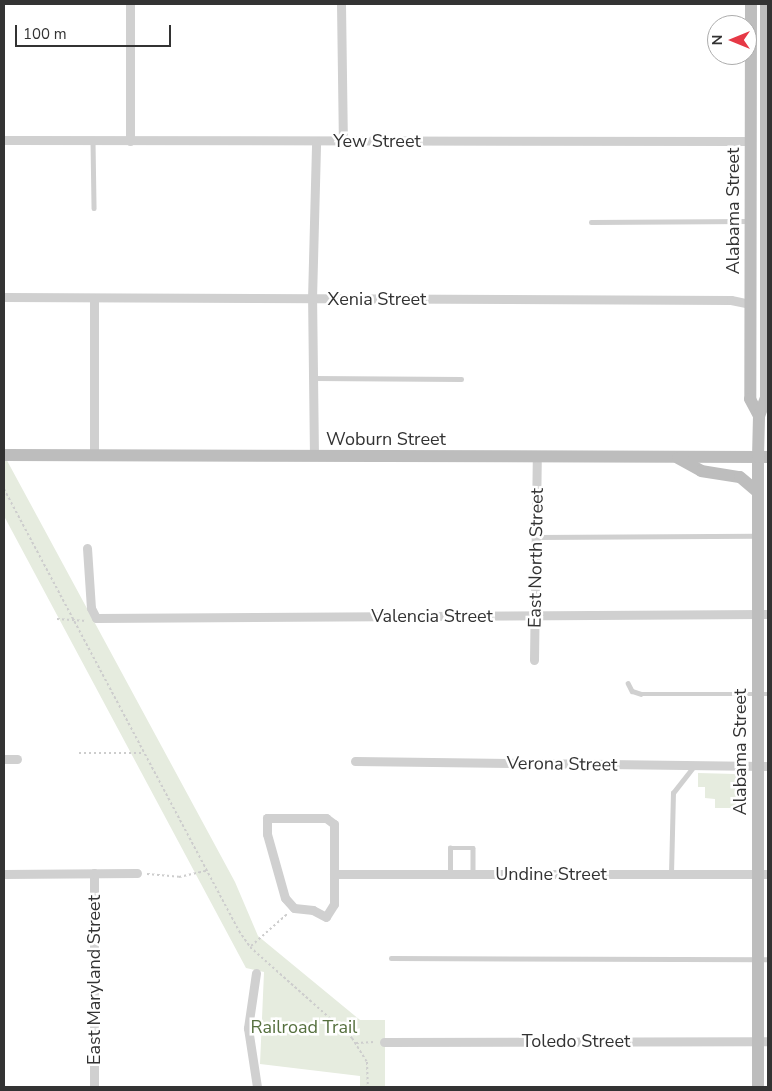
<!DOCTYPE html>
<html>
<head>
<meta charset="utf-8">
<style>
	body { margin:0 }
	#map { position:relative; width:772px; height:1091px; overflow:hidden; background:#fff; font-family:"Nunito Sans",sans-serif }
	div>[style] { position:absolute }
	.green>* { inset:0; background:#e6ecdf }
	.path>* { height:2px; margin-top:-1px; transform-origin:0; background:repeating-linear-gradient(90deg,#cdcdcd 0 2.5px,transparent 0 5px) }
	.service>* { height:4.5px; margin:-2.25px; padding:0 2.25px; transform-origin:2.25px; border-radius:2.25px; background:#d0d0d0 }
	.minor>* { height:9px; margin:-4.5px; padding:0 4.5px; transform-origin:4.5px; border-radius:4.5px; background:#d0d0d0 }
	.secondary>* { height:12px; margin:-6px; padding:0 6px; transform-origin:6px; border-radius:6px; background:#bdbdbd }
	span { translate:-50% -50%; white-space:nowrap; text-align:center; line-height:1.15; -webkit-text-stroke:5px #fff; paint-order:stroke }
	.street-label { font-size:18px; color:#333 }
	.park-label { font-size:18px; color:#56703f }
	.frame { position:absolute; inset:0; border:5px solid #333; pointer-events:none }
	.north { position:absolute; left:707px; top:15px; width:50px; height:50px; box-sizing:border-box; background:#fff; border:1px solid #adadad; border-radius:50%; rotate:270deg; font-size:14px; font-weight:700; line-height:20px; text-align:center; color:#333 }
	.north::after { content:''; display:block; margin:auto; width:18px; height:22px; background:#e63946; clip-path:polygon(50% 0,100% 100%,50% 72%,0 100%) }
	.scale { position:absolute; left:15px; top:25px; width:156px; height:22px; box-sizing:border-box; border:2px solid #333; border-top:0; padding-left:6px; font-size:15px; line-height:18px; white-space:nowrap; color:#333; -webkit-text-stroke:4px #fff; paint-order:stroke }
</style>
</head>
<body>
<div id="map">
	<div class="green">
		<div style="clip-path:polygon(4px 455px,235px 882px,258px 936px,360px 1020px,385px 1020px,385px 1087px,360px 1087px,360px 1076px,260px 1064px,264px 972px,246px 968px,4px 516px)"></div>
		<div style="clip-path:polygon(698px 773px,736px 774px,736px 808px,715px 808px,715px 799px,705px 798px,705px 787px,698px 787px)"></div>
	</div>
	<div class="path">
		<div style="left:4px;top:489px;width:501px;rotate:62deg"></div>
		<div style="left:239px;top:931px;width:19px;rotate:55deg"></div>
		<div style="left:250px;top:947px;width:137px;rotate:41.7deg"></div>
		<div style="left:352px;top:1038px;width:28px;rotate:58deg"></div>
		<div style="left:367px;top:1062px;width:25px;rotate:88deg"></div>
		<div style="left:57px;top:619px;width:30px;rotate:4deg"></div>
		<div style="left:79px;top:753px;width:62px"></div>
		<div style="left:147px;top:874px;width:32px;rotate:5deg"></div>
		<div style="left:179px;top:877px;width:28px;rotate:-13deg"></div>
		<div style="left:251px;top:946px;width:48px;rotate:-41.6deg"></div>
		<div style="left:356px;top:1043px;width:18px;rotate:-3deg"></div>
	</div>
	<div class="service">
		<div style="left:93px;top:141px;width:67px;rotate:89.1deg"></div>
		<div style="left:591px;top:222px;width:158px;rotate:-0.4deg"></div>
		<div style="left:314px;top:378px;width:147px;rotate:0.4deg"></div>
		<div style="left:536px;top:537px;width:220px;rotate:-0.3deg"></div>
		<div style="left:628px;top:683px;width:9px;rotate:63deg"></div>
		<div style="left:632px;top:691px;width:9px;rotate:18deg"></div>
		<div style="left:641px;top:694px;width:127px"></div>
		<div style="left:450px;top:874px;width:26px;rotate:-90deg"></div>
		<div style="left:450px;top:848px;width:23px"></div>
		<div style="left:473px;top:848px;width:25px;rotate:90deg"></div>
		<div style="left:671px;top:874px;width:81px;rotate:-88.6deg"></div>
		<div style="left:673px;top:793px;width:34px;rotate:-52deg"></div>
		<div style="left:391px;top:958px;width:377px;rotate:0.2deg"></div>
	</div>
	<div class="minor">
		<div style="left:130px;top:4px;width:137px;rotate:90deg"></div>
		<div style="left:341px;top:4px;width:137px;rotate:89.2deg"></div>
		<div style="left:4px;top:140px;width:747px;rotate:0.08deg"></div>
		<div style="left:4px;top:297px;width:727px;rotate:0.24deg"></div>
		<div style="left:731px;top:300px;width:19px;rotate:12deg"></div>
		<div style="left:94px;top:298px;width:157px;rotate:90deg"></div>
		<div style="left:314px;top:456px;width:157px;rotate:-90.7deg"></div>
		<div style="left:312px;top:299px;width:158px;rotate:-88.5deg"></div>
		<div style="left:87px;top:548px;width:60px;rotate:86.2deg"></div>
		<div style="left:91px;top:608px;width:11px;rotate:63deg"></div>
		<div style="left:96px;top:618px;width:672px;rotate:-0.34deg"></div>
		<div style="left:534px;top:660px;width:204px;rotate:-89.2deg"></div>
		<div style="left:4px;top:759px;width:13px"></div>
		<div style="left:355px;top:761px;width:413px;rotate:0.7deg"></div>
		<div style="left:267px;top:818px;width:59px"></div>
		<div style="left:326px;top:818px;width:10px;rotate:37deg"></div>
		<div style="left:334px;top:824px;width:80px;rotate:90deg"></div>
		<div style="left:334px;top:904px;width:15px;rotate:122deg"></div>
		<div style="left:326px;top:917px;width:15px;rotate:-152deg"></div>
		<div style="left:313px;top:910px;width:19px;rotate:-174deg"></div>
		<div style="left:294px;top:908px;width:13px;rotate:-132deg"></div>
		<div style="left:285px;top:898px;width:66px;rotate:-105.7deg"></div>
		<div style="left:267px;top:834px;width:16px;rotate:-90deg"></div>
		<div style="left:94px;top:873px;width:214px;rotate:90deg"></div>
		<div style="left:4px;top:874px;width:133px;rotate:-0.4deg"></div>
		<div style="left:334px;top:874px;width:434px"></div>
		<div style="left:256px;top:973px;width:56px;rotate:98.3deg"></div>
		<div style="left:248px;top:1028px;width:60px;rotate:81.3deg"></div>
		<div style="left:384px;top:1042px;width:384px;rotate:-0.1deg"></div>
	</div>
	<div class="secondary">
		<div style="left:751px;top:4px;width:395px;rotate:90.1deg"></div>
		<div style="left:750px;top:399px;width:19px;rotate:62deg"></div>
		<div style="left:4px;top:455px;width:764px;rotate:0.15deg"></div>
		<div style="left:678px;top:458px;width:26px;rotate:29deg"></div>
		<div style="left:701px;top:471px;width:39px;rotate:9deg"></div>
		<div style="left:740px;top:477px;width:23px;rotate:40deg"></div>
		<div style="left:758px;top:1087px;width:630px;rotate:-90deg"></div>
		<div style="left:758px;top:457px;width:41px;rotate:-88.6deg"></div>
		<div style="left:759px;top:416px;width:19px;rotate:-69deg"></div>
		<div style="left:766px;top:398px;width:394px;rotate:-90deg"></div>
	</div>
	<div class="street-label">
		<span style="left:377px;top:141px">Yew Street</span>
		<span style="left:733px;top:211px;rotate:-90deg">Alabama Street</span>
		<span style="left:377px;top:299px">Xenia Street</span>
		<span style="left:386px;top:439px">Woburn Street</span>
		<span style="left:536px;top:558px;rotate:-89deg">East North Street</span>
		<span style="left:432px;top:616px">Valencia Street</span>
		<span style="left:740px;top:752px;rotate:-90deg">Alabama Street</span>
		<span style="left:562px;top:764px;rotate:1deg">Verona Street</span>
		<span style="left:551px;top:874px">Undine Street</span>
		<span style="left:94px;top:980px;rotate:-90deg">East Maryland Street</span>
		<span style="left:576px;top:1041px">Toledo Street</span>
	</div>
	<div class="park-label">
		<span style="left:304px;top:1027px">Railroad Trail</span>
	</div>
	<div class="frame"></div>
	<div class="north">N</div>
	<div class="scale">100 m</div>
</div>
</body>
</html>
